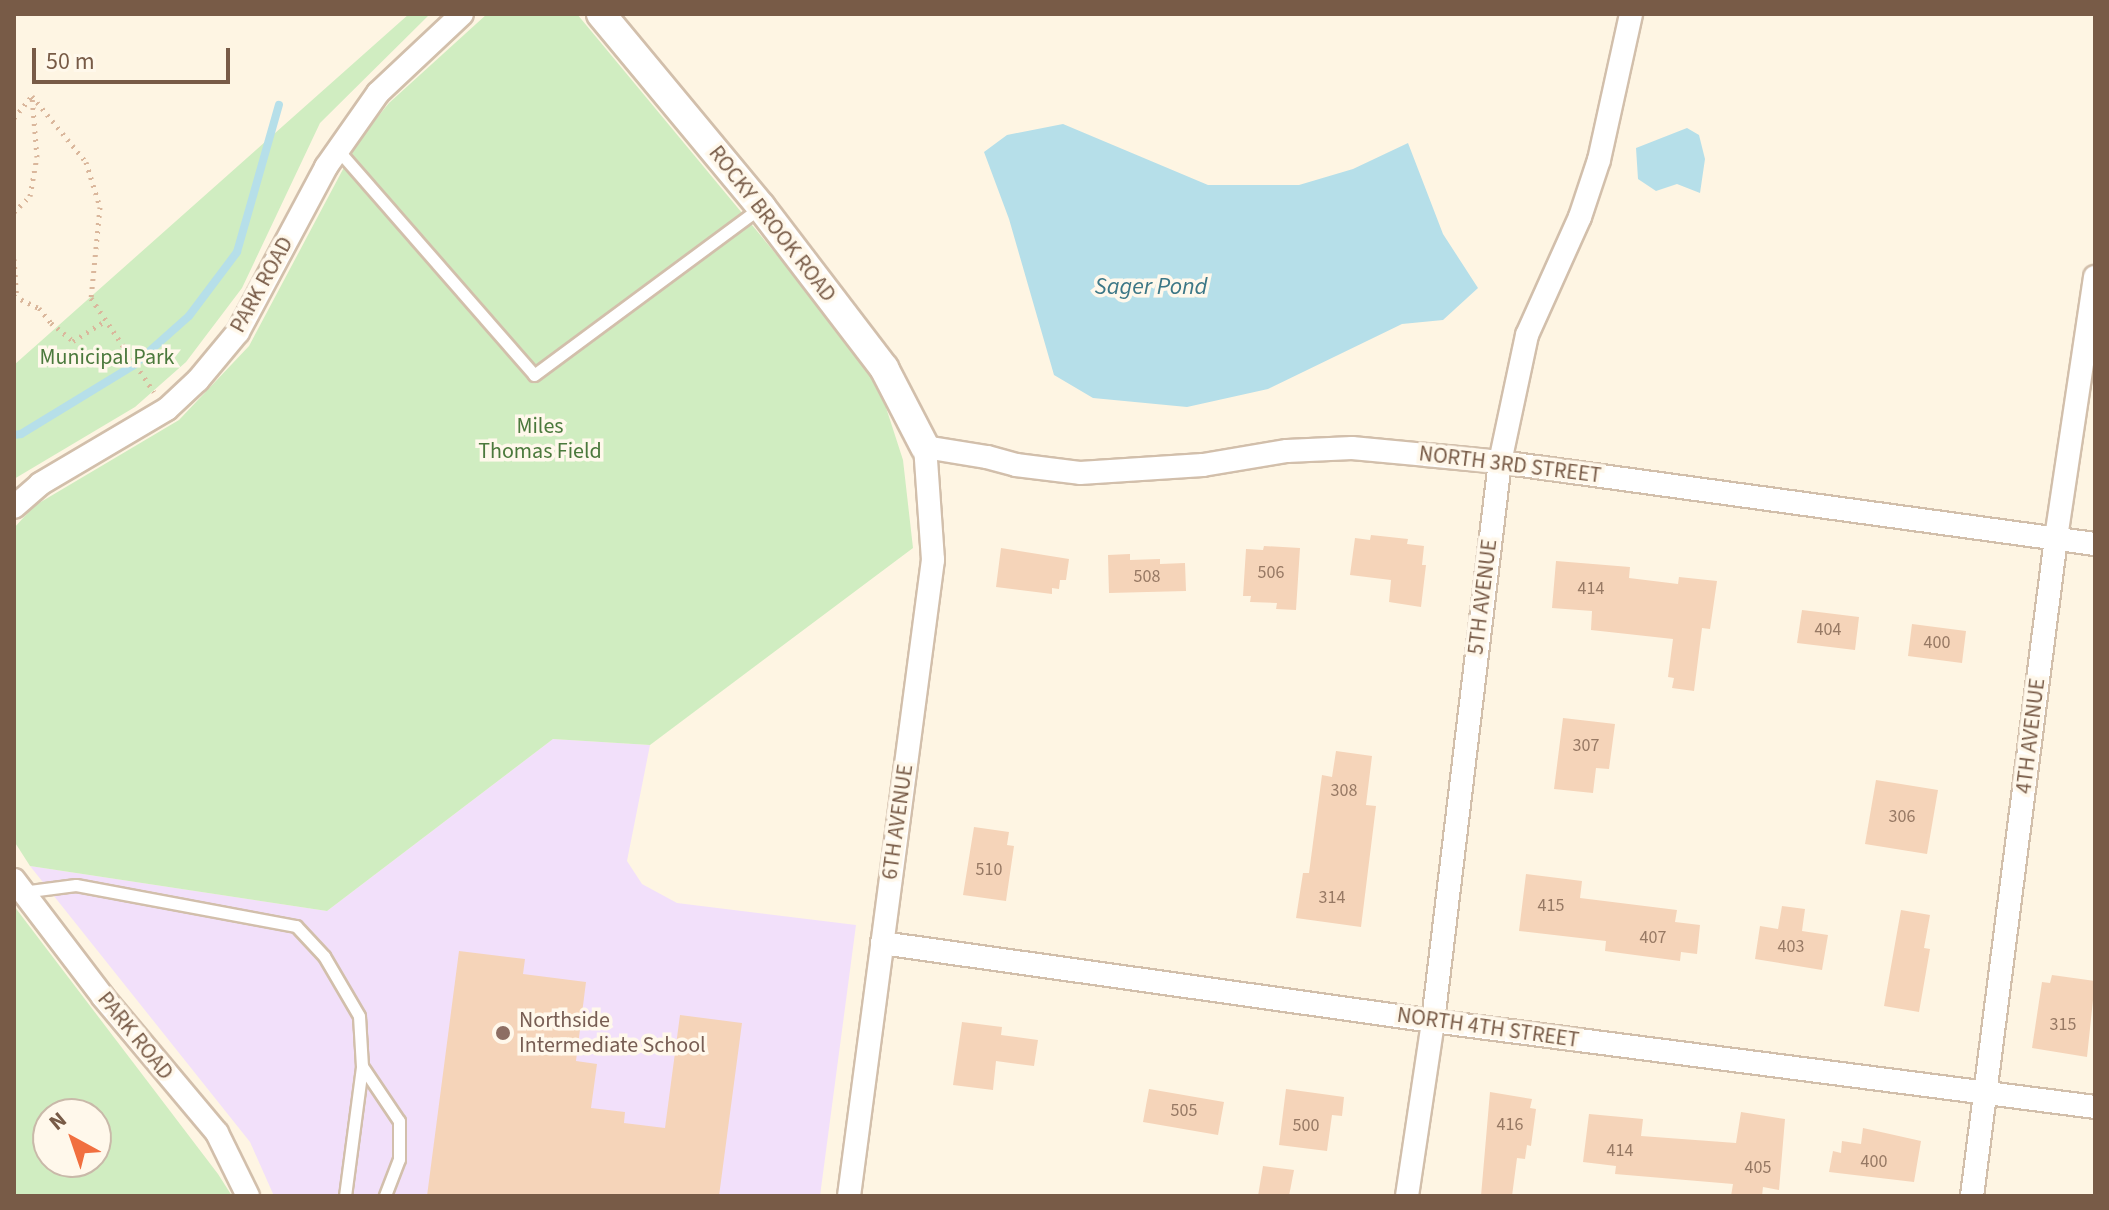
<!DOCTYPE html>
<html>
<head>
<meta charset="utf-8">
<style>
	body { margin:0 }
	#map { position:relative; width:2109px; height:1210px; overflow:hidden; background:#fef5e3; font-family:"Source Sans 3",sans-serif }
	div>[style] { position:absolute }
	.education>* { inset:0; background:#f2e0fa }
	.green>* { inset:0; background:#d0edc1 }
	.water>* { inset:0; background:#b6dfe9 }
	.stream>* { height:8px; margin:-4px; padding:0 4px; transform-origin:4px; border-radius:4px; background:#b6dfe9 }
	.building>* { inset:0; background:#f5d4b9 }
	.path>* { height:5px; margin-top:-2.5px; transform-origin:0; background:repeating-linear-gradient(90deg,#dab79c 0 2px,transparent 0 8px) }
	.roads { filter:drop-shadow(2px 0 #d2bfab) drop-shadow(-2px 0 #d2bfab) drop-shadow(0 2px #d2bfab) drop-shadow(0 -2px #d2bfab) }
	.service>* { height:11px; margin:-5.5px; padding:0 5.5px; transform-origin:5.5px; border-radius:5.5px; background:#fff }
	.minor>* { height:22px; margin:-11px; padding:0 11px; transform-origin:11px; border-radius:11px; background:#fff }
	.tertiary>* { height:28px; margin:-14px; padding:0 14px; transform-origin:14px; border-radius:14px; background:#fff }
	.dots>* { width:22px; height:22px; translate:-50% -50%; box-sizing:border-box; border:4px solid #fff8eb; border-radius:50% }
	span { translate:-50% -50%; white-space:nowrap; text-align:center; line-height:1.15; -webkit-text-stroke:7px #fff8eb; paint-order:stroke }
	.number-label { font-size:18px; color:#977964 }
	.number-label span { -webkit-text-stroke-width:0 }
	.street-label { font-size:22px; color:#785b47 }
	.park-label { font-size:22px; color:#4b793c }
	.education-label { font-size:22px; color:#785e54 }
	.left { translate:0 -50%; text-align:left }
	.water-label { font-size:24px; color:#3c7786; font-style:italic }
	.frame { position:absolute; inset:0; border:16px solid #785b47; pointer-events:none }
	.north { position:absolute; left:32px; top:1098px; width:80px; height:80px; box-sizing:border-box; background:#fff8eb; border:2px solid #c9b9a9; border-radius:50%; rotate:320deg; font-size:22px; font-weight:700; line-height:32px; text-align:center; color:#785b47 }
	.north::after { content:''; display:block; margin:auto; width:28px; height:36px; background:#f16f3f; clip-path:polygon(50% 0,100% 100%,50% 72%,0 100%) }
	.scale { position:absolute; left:32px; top:48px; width:198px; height:36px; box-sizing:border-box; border:4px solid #785b47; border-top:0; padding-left:10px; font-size:24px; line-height:28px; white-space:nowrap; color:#785b47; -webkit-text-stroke:6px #fff8eb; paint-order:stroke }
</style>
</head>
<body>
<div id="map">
	<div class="education">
		<div style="clip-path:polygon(553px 739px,650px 745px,627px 861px,642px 884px,677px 903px,856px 925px,820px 1196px,274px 1196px,250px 1142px,30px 866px,327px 911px)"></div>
	</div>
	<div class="green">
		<div style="clip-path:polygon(409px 14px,430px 14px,320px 123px,242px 288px,186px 362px,135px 407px,14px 479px,14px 365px)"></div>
		<div style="clip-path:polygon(487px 14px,577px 14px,834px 324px,881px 392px,903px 460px,913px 548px,650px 745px,553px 739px,327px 911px,30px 866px,14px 841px,14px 528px,34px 506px,179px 420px,249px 346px,358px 141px,389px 103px)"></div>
		<div style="clip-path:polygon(evenodd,14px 906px,218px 1174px,232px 1196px,14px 1196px,14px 906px,48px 1114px,96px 1114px,96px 1162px,48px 1162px,48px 1114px)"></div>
	</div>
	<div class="water">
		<div style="clip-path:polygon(1063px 124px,1208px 185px,1299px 185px,1353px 169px,1408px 143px,1443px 234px,1478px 288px,1443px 320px,1402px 324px,1268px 389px,1187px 407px,1093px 398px,1054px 375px,1009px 219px,984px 152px,1007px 135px)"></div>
		<div style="clip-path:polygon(1687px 128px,1699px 135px,1705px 159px,1700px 193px,1677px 184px,1656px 191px,1638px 179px,1636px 148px)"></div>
	</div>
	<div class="stream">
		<div style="left:14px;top:435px;width:7px;rotate:-8deg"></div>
		<div style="left:21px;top:434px;width:132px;rotate:-31.4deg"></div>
		<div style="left:134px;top:365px;width:74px;rotate:-41.7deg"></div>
		<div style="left:189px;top:316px;width:80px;rotate:-53.1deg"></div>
		<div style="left:237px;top:252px;width:153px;rotate:-74.1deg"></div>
	</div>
	<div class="building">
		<div style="clip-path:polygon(1371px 535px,1408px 539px,1407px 544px,1424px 546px,1422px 565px,1426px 565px,1421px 607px,1389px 602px,1391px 580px,1350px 575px,1355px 538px,1370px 540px)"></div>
		<div style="clip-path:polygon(1264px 546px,1300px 548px,1296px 610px,1276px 609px,1277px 603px,1250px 602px,1251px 596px,1243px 596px,1246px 549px,1263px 550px)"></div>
		<div style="clip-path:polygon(1001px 548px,1069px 559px,1066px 580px,1060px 580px,1059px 589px,1052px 588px,1052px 594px,996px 587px)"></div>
		<div style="clip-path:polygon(1130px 554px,1130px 560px,1160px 559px,1160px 564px,1185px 563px,1186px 591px,1109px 593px,1108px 555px)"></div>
		<div style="clip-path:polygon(1556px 561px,1630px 567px,1629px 578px,1678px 584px,1679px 577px,1717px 581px,1710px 629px,1702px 628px,1694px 691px,1672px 688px,1674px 678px,1668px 677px,1673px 639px,1591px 630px,1592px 611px,1552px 608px)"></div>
		<div style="clip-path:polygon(1802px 610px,1859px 617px,1855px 650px,1797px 643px)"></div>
		<div style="clip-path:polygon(1912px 624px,1966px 631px,1962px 663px,1908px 656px)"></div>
		<div style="clip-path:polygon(1563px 718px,1615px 724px,1609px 769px,1596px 768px,1593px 793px,1554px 789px)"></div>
		<div style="clip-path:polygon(1336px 751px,1372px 756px,1366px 805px,1376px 806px,1361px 927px,1296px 918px,1303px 873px,1309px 873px,1322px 775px,1332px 777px)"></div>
		<div style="clip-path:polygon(1876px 780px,1938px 790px,1927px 854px,1865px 844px)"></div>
		<div style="clip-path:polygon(974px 827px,1009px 832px,1007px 845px,1014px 846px,1006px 901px,963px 895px)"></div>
		<div style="clip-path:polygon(1526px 874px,1582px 881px,1580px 898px,1677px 910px,1675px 922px,1700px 925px,1697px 954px,1681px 952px,1680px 961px,1605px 951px,1606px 941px,1519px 931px)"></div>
		<div style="clip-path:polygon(1782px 906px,1805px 909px,1802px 931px,1828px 935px,1822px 970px,1755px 959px,1760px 926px,1778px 929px)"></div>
		<div style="clip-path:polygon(1901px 910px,1930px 915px,1924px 948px,1930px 949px,1919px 1012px,1884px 1006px)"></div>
		<div style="clip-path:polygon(459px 951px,525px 959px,523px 974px,586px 982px,576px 1061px,597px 1064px,591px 1108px,625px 1112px,624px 1123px,665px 1128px,680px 1015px,742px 1023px,719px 1196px,427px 1196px)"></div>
		<div style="clip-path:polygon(2052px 975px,2095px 981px,2087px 1057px,2032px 1048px,2042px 982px,2050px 983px)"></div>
		<div style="clip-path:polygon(962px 1022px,1002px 1027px,1001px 1035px,1038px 1040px,1034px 1066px,996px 1061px,993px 1090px,953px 1085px)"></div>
		<div style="clip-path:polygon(1149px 1089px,1224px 1102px,1218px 1135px,1143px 1122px)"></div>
		<div style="clip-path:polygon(1286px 1089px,1344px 1097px,1342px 1116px,1332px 1115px,1327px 1151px,1279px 1145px)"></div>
		<div style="clip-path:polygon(1490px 1092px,1532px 1099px,1530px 1108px,1536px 1109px,1531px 1146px,1527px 1145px,1525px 1159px,1517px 1158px,1512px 1196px,1481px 1196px)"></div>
		<div style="clip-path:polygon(1741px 1112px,1785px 1119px,1779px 1190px,1763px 1187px,1762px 1196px,1731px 1196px,1733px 1184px,1615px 1174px,1616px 1166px,1583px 1162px,1589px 1114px,1643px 1119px,1641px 1136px,1736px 1143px)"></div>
		<div style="clip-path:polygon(1863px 1128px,1921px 1141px,1914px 1182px,1829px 1172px,1833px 1151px,1841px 1153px,1842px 1141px,1861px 1144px)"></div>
		<div style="clip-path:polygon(1263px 1166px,1294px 1170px,1289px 1196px,1258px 1196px)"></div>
	</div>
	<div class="path">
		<div style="left:14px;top:118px;width:28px;rotate:-51deg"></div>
		<div style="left:32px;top:96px;width:85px;rotate:50.7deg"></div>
		<div style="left:86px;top:162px;width:47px;rotate:72.7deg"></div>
		<div style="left:100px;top:207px;width:91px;rotate:95.6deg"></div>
		<div style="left:91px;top:298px;width:113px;rotate:56.2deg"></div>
		<div style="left:14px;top:212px;width:23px;rotate:-45deg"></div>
		<div style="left:30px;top:196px;width:40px;rotate:-80deg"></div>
		<div style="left:37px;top:157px;width:61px;rotate:-94.7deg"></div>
		<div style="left:14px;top:259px;width:39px;rotate:86deg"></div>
		<div style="left:14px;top:296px;width:28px;rotate:26deg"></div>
		<div style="left:39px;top:308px;width:19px;rotate:51deg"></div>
		<div style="left:51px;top:323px;width:28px;rotate:39deg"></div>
		<div style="left:73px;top:341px;width:38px;rotate:-32deg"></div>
	</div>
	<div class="roads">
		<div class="service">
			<div style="left:338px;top:150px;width:298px;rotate:48.9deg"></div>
			<div style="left:534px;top:375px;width:282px;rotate:-36.5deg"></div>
			<div style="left:22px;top:892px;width:54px;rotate:-7.4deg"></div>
			<div style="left:76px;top:885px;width:224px;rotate:10.6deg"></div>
			<div style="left:296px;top:926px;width:41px;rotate:47deg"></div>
			<div style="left:324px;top:956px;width:69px;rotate:59.7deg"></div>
			<div style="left:359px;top:1016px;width:50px;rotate:86.6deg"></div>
			<div style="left:362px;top:1066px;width:66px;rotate:56.1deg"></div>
			<div style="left:399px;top:1121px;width:38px;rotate:90deg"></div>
			<div style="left:399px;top:1159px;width:40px;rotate:111deg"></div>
			<div style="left:345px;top:1196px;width:131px;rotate:-82.5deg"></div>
		</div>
		<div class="minor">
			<div style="left:14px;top:507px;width:35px;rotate:-41deg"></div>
			<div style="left:40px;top:484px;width:147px;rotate:-30.6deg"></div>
			<div style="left:167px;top:409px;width:42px;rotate:-43.1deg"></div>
			<div style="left:198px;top:380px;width:62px;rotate:-50.2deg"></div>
			<div style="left:238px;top:332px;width:187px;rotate:-61.9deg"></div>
			<div style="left:326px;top:167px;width:90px;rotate:-54.9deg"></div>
			<div style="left:378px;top:93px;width:115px;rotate:-43.2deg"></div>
			<div style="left:14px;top:880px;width:147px;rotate:52.7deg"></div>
			<div style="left:103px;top:997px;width:177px;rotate:50deg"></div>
			<div style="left:217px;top:1133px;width:70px;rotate:63.8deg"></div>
			<div style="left:882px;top:943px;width:556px;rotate:8.06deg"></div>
			<div style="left:1433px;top:1021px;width:668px;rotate:7.4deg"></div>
			<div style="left:849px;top:1196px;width:642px;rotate:-82.48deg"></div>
			<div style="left:933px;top:560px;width:113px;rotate:-94deg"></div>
			<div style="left:925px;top:447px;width:63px;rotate:9.2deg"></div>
			<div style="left:987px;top:457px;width:30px;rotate:15deg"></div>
			<div style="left:1016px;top:465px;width:64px;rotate:7.1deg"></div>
			<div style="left:1080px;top:473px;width:123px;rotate:-3.7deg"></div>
			<div style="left:1203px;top:465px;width:85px;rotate:-9.5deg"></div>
			<div style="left:1287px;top:451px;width:65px;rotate:-2.6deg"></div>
			<div style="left:1352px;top:448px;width:149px;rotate:5.4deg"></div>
			<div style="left:1500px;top:462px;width:601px;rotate:7.85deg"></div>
			<div style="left:1407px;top:1196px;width:177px;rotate:-81.5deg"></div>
			<div style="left:1433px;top:1021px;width:563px;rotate:-83.17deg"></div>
			<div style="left:1500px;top:462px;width:130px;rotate:-78deg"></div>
			<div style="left:1527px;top:335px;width:129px;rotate:-65.8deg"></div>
			<div style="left:1580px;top:217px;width:60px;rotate:-71.6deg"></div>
			<div style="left:1599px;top:160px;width:149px;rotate:-77.6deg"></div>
			<div style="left:1972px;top:1196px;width:663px;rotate:-82.72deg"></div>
			<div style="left:2056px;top:538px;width:264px;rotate:-81.5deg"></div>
		</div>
		<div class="tertiary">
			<div style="left:601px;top:14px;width:251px;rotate:50.3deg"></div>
			<div style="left:761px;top:207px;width:203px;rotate:52.6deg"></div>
			<div style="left:884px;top:368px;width:89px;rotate:62.6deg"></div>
		</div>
	</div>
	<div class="dots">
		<div style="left:503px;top:1033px;background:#8d6e63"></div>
	</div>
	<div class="number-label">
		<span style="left:1271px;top:573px">506</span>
		<span style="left:1147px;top:577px">508</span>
		<span style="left:1591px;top:589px">414</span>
		<span style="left:1828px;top:630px">404</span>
		<span style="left:1937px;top:643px">400</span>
		<span style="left:1586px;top:746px">307</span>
		<span style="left:1344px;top:791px">308</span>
		<span style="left:1902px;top:817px">306</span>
		<span style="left:989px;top:870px">510</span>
		<span style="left:1332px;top:898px">314</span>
		<span style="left:1551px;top:906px">415</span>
		<span style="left:1653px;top:938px">407</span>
		<span style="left:1791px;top:947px">403</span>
		<span style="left:2063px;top:1025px">315</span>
		<span style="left:1184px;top:1111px">505</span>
		<span style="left:1510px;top:1125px">416</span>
		<span style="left:1306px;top:1126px">500</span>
		<span style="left:1620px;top:1151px">414</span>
		<span style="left:1874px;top:1162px">400</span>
		<span style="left:1758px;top:1168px">405</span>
	</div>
	<div class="street-label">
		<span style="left:772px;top:224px;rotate:52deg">ROCKY BROOK ROAD</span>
		<span style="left:262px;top:285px;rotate:-61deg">PARK ROAD</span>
		<span style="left:1510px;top:465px;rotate:7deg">NORTH 3RD STREET</span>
		<span style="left:1483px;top:597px;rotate:-83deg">5TH AVENUE</span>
		<span style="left:2031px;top:736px;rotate:-83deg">4TH AVENUE</span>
		<span style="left:898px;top:822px;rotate:-82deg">6TH AVENUE</span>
		<span style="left:1488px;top:1028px;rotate:8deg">NORTH 4TH STREET</span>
		<span style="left:135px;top:1036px;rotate:51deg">PARK ROAD</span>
	</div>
	<div class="park-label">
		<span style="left:107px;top:358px">Municipal Park</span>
		<span style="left:540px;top:439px">Miles<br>Thomas Field</span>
	</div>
	<div class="education-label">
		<span class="left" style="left:519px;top:1033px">Northside<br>Intermediate School</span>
	</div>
	<div class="water-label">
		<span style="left:1151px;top:287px">Sager Pond</span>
	</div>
	<div class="frame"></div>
	<div class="north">N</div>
	<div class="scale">50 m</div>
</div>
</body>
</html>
